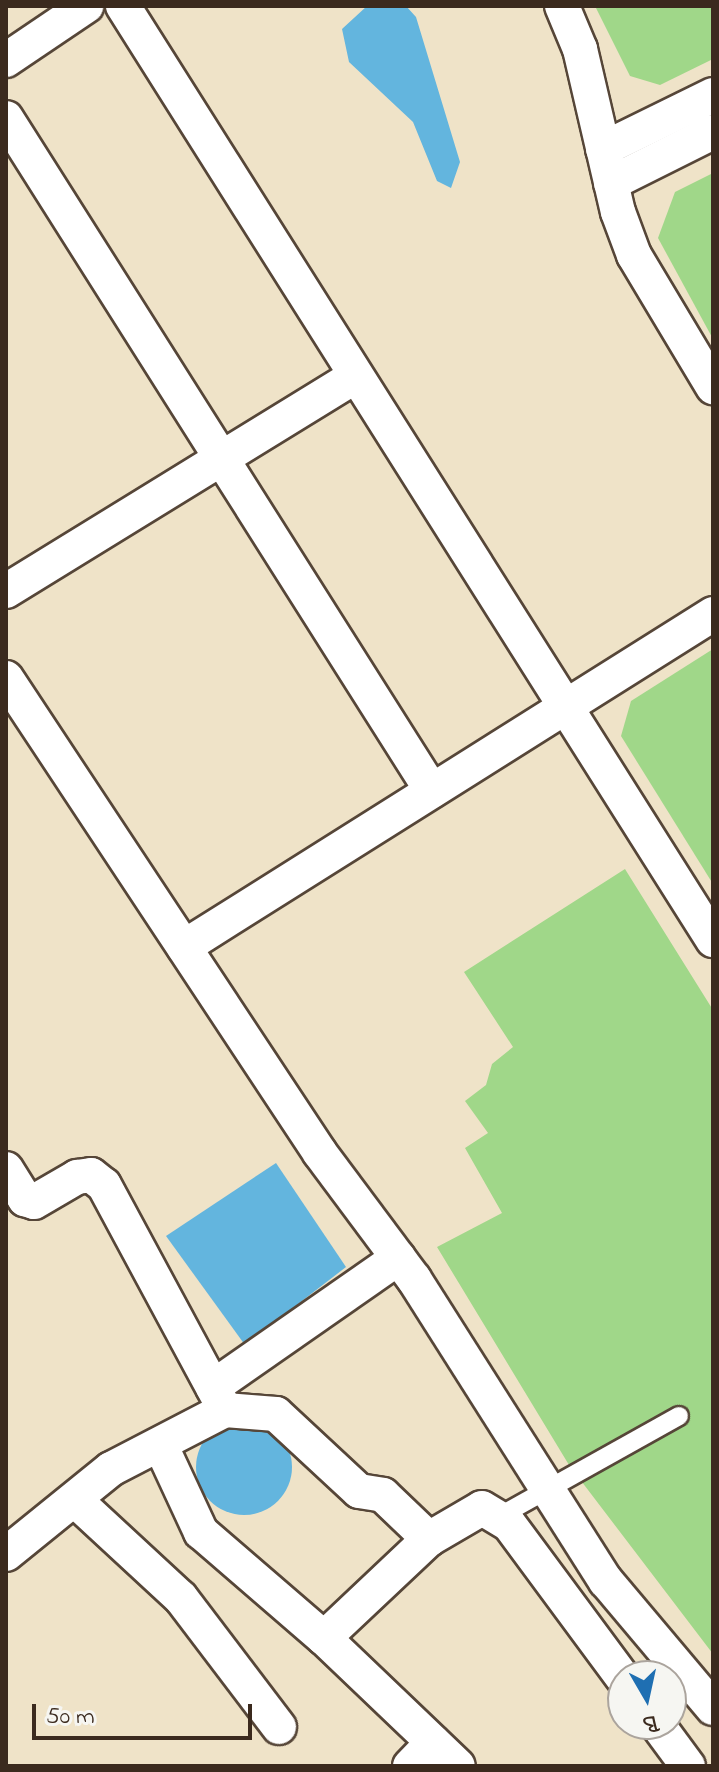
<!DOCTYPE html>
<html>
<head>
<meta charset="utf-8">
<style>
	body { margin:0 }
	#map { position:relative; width:719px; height:1772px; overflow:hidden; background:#efe3c8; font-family:"Indie Flower",sans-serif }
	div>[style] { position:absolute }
	.green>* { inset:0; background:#a0d789 }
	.water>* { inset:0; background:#63b5de }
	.round { border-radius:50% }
	.roads { filter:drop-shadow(2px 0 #564638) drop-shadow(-2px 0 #564638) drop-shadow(0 2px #564638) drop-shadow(0 -2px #564638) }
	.service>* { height:18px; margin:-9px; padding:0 9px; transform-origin:9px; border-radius:9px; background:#fff }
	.minor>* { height:34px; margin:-17px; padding:0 17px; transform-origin:17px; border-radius:17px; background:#fff }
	span { translate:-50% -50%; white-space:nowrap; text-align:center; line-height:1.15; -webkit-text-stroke:6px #f6f6f2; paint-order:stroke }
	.frame { position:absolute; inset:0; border:8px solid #3b2a1e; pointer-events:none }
	.north { position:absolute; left:607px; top:1660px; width:80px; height:80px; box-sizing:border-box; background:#f6f6f2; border:2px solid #aba49d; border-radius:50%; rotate:171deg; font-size:22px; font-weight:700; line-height:32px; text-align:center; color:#3b2a1e }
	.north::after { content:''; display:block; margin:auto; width:28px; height:36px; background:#1f6fb2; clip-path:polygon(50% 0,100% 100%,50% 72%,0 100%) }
	.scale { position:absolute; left:32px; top:1704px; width:220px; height:36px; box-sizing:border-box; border:4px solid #3b2a1e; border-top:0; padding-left:10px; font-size:24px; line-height:28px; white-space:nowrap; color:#3b2a1e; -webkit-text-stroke:6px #f6f6f2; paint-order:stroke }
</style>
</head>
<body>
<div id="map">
	<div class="green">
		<div style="clip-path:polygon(595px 6px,713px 6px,713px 59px,660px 85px,630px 76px)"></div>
		<div style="clip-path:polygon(713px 173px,713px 339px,658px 238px,675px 192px)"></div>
		<div style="clip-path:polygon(713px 649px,713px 884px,621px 736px,631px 701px)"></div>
		<div style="clip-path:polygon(625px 869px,713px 1010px,713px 1654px,569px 1465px,437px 1247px,502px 1213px,465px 1148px,488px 1133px,465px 1101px,486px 1085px,492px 1064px,513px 1047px,464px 972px)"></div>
	</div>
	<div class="water">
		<div style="clip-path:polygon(367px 6px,406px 6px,416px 17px,460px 162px,451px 188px,437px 181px,413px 122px,349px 62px,342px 29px)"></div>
		<div style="clip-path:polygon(276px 1163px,346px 1267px,245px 1345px,166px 1236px)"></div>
		<div class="round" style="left:196px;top:1419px;width:96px;height:96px"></div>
	</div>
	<div class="roads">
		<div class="service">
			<div style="left:500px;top:1516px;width:205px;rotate:-29.2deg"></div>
		</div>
		<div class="minor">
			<div style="left:123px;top:6px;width:1105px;rotate:57.72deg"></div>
			<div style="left:562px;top:6px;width:47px;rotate:67.3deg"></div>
			<div style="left:580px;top:49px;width:167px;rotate:76.9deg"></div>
			<div style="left:618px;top:212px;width:46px;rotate:69.6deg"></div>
			<div style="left:634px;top:255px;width:154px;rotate:59.1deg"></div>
			<div style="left:6px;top:60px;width:97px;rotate:-34deg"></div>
			<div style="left:6px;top:118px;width:796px;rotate:57.67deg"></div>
			<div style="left:603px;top:149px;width:123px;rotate:-26.1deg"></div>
			<div style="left:611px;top:183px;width:114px;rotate:-26.6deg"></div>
			<div style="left:6px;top:591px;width:409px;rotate:-31.6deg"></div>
			<div style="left:6px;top:678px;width:569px;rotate:56.53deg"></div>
			<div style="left:320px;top:1153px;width:157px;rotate:53.3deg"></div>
			<div style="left:414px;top:1279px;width:358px;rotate:57.6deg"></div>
			<div style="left:606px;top:1581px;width:166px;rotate:49.9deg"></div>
			<div style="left:184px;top:947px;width:625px;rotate:-32.19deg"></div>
			<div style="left:6px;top:1169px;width:36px;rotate:58deg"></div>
			<div style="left:25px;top:1199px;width:9px;rotate:18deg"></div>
			<div style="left:34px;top:1202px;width:50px;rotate:-30.2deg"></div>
			<div style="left:77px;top:1177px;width:14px;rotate:-8deg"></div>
			<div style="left:91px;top:1175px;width:16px;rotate:38deg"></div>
			<div style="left:104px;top:1185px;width:255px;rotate:61.7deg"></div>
			<div style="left:213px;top:1387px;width:226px;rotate:-34.9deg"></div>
			<div style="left:161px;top:1446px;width:95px;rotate:65.1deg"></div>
			<div style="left:201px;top:1532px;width:162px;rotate:40.8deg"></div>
			<div style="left:324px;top:1638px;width:185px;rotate:43.7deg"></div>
			<div style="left:75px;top:1500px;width:144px;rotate:42.8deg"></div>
			<div style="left:181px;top:1598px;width:162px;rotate:52.8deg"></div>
			<div style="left:6px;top:1554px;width:135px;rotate:-39deg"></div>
			<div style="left:111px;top:1469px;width:128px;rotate:-27.4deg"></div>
			<div style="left:225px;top:1410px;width:51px;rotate:4.5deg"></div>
			<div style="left:276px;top:1414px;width:113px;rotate:42.9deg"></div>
			<div style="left:359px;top:1491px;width:24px;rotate:9deg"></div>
			<div style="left:383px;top:1495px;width:64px;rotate:43.7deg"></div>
			<div style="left:324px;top:1638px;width:144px;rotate:-43.3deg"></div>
			<div style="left:429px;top:1539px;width:61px;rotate:-30.3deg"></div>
			<div style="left:482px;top:1508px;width:31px;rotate:31deg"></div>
			<div style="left:509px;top:1524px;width:192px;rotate:53.5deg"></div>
			<div style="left:657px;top:1724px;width:52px;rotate:53.6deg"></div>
			<div style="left:410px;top:1766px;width:33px;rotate:-46deg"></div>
		</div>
	</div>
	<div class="frame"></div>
	<div class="north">B</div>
	<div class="scale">50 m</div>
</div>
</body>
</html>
